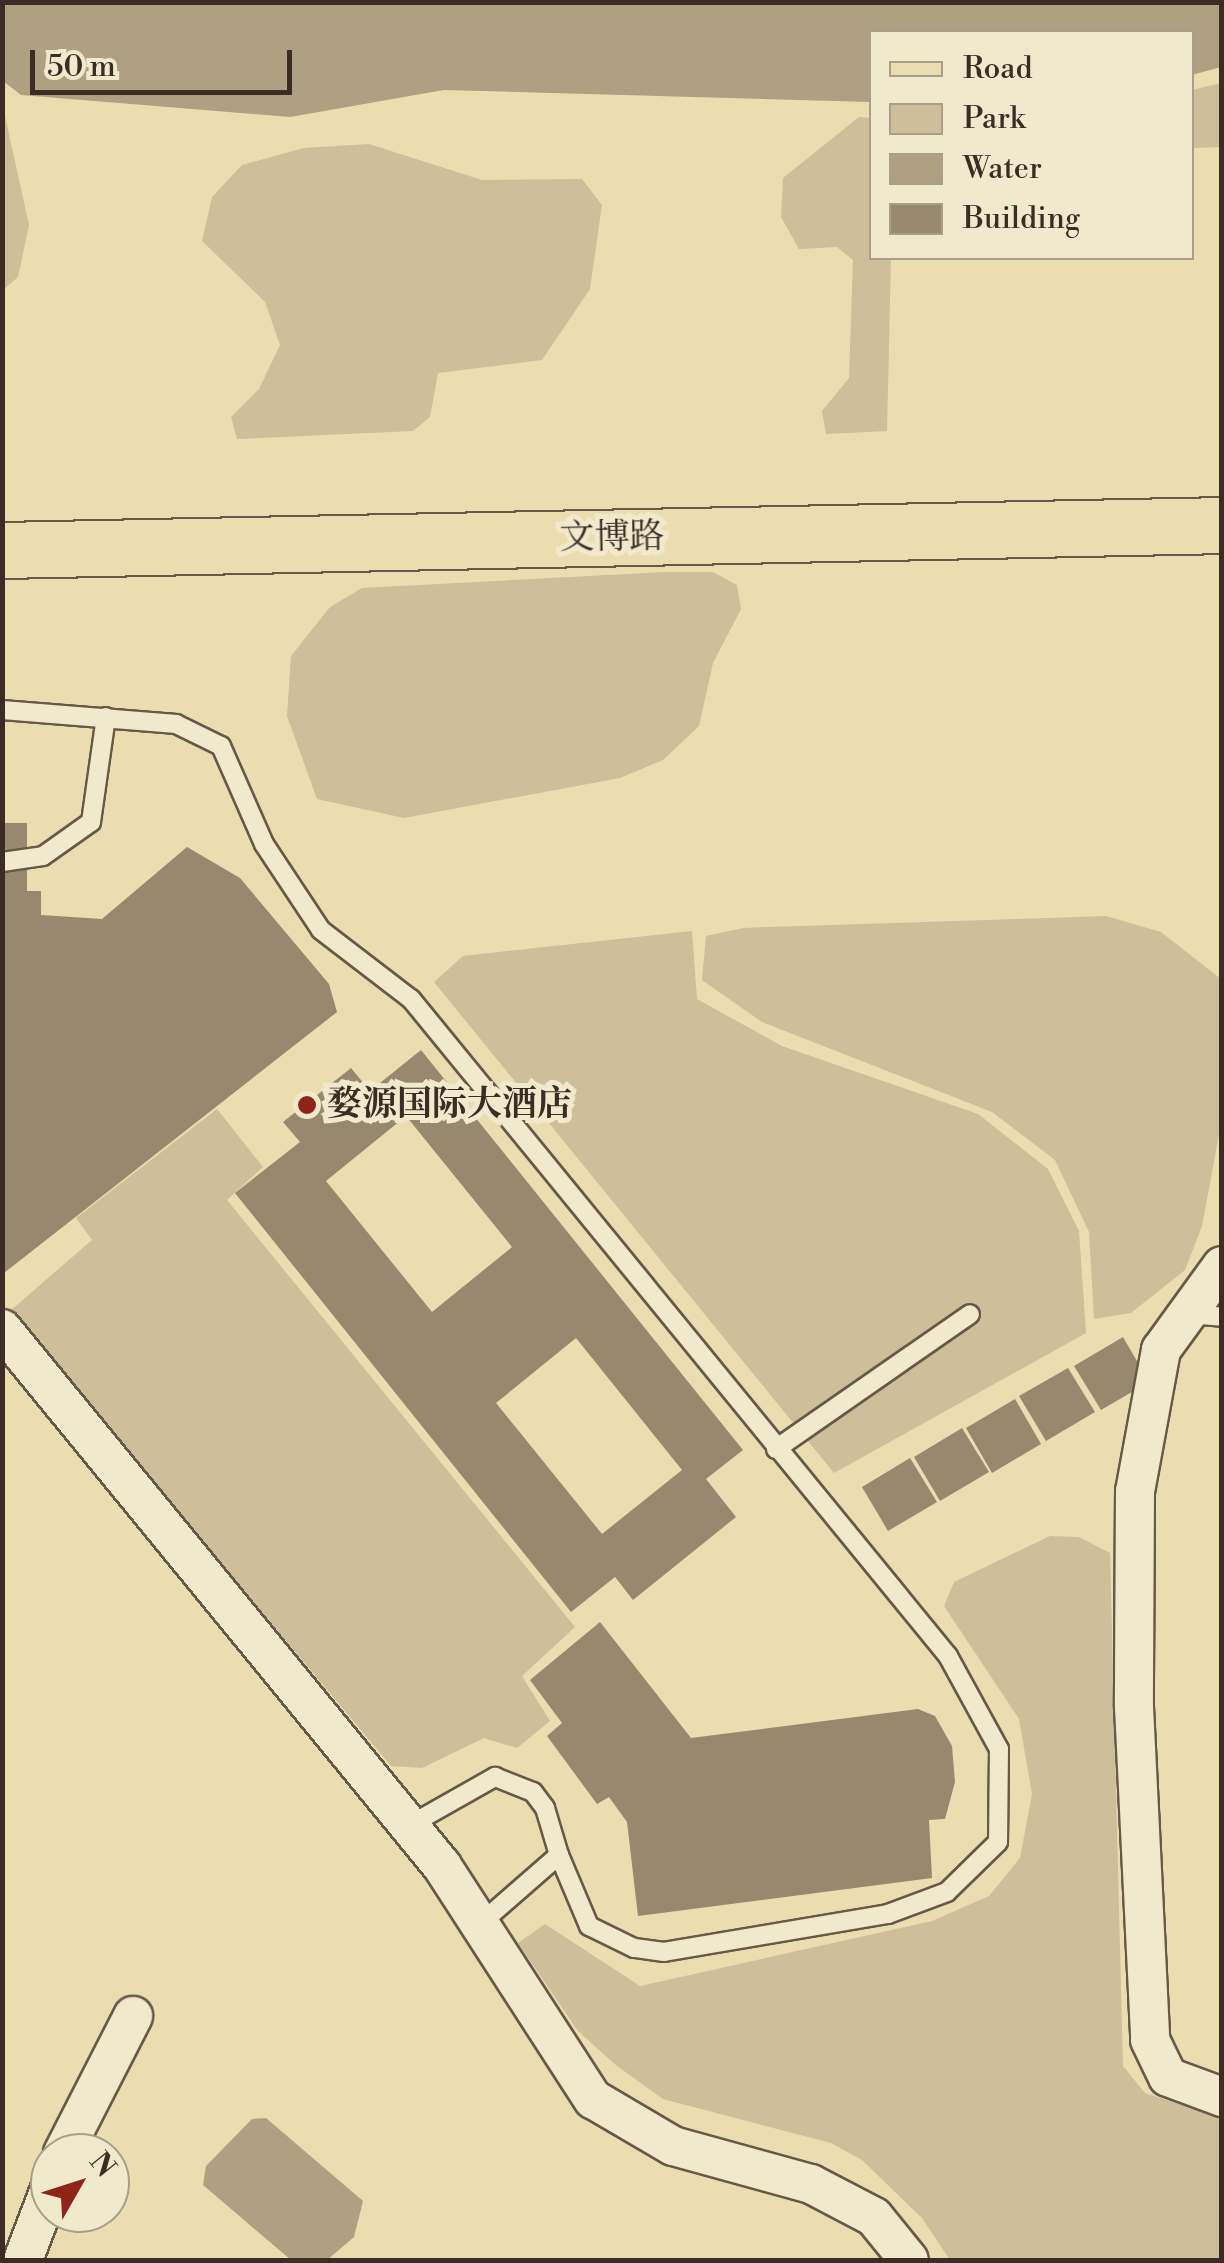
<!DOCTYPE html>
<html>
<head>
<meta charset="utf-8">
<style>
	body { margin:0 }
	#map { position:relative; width:1224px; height:2263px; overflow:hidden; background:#eaddb0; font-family:"Libre Bodoni","Noto Serif SC",serif }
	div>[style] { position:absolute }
	.green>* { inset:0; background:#ccbf99 }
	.water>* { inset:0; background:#aea181 }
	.building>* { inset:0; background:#96896e }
	.roads { filter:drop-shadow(2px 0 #675948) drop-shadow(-2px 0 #675948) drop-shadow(0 2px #675948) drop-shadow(0 -2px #675948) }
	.lane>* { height:18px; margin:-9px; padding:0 9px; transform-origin:9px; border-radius:9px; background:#f1e9cc }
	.street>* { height:38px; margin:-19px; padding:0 19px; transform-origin:19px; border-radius:19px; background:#f1e9cc }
	.primary>* { height:55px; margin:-27.5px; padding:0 27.5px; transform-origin:27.5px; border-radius:27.5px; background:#eaddb0 }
	.dots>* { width:28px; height:28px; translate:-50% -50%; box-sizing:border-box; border:5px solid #f1e9cc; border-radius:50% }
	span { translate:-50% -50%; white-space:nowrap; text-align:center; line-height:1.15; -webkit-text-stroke:10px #f1e9cc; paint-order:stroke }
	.street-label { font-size:35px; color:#3b2d26 }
	.poi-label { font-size:35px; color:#3b2d26; font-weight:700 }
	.left { translate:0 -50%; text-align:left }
	.frame { position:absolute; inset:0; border:5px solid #3b2d26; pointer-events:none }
	.legend { position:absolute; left:869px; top:30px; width:325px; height:230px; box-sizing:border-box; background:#f1e9cc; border:2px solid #a89e8a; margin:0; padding:12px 18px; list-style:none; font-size:30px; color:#3b2d26 }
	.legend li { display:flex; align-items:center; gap:20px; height:50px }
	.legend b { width:50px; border:2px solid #a89e8a }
	.north { position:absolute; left:30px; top:2133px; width:100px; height:100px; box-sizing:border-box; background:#f1e9cc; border:2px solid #a89e8a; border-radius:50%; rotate:51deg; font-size:28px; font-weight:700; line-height:40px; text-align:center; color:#3b2d26 }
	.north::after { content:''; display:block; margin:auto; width:35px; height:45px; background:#8f2418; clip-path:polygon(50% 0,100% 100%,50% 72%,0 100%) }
	.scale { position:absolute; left:30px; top:50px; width:262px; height:45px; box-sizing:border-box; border:5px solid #3b2d26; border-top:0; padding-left:12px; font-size:30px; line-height:35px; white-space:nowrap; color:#3b2d26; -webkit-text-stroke:8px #f1e9cc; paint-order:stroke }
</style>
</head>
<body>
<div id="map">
	<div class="green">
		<div style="clip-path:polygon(1221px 83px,1221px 147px,1192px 148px,1192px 90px)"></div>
		<div style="clip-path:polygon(3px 107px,29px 225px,18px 277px,3px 290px)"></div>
		<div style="clip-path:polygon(859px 117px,871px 118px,872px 258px,891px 258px,887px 431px,826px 434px,822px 411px,849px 378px,853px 260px,837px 247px,799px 249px,781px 217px,783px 178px)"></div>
		<div style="clip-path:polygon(369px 144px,482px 180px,582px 179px,602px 205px,590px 289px,542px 360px,438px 373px,430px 417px,413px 431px,237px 439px,231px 417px,259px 389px,280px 345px,265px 302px,202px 241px,212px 197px,242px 165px,304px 148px)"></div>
		<div style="clip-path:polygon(665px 572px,713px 572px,737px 585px,741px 609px,713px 663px,699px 726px,663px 760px,620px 778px,404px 818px,317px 799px,287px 716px,291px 656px,330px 607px,362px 588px)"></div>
		<div style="clip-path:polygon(1106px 916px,1161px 932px,1221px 979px,1221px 1124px,1202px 1226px,1185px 1270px,1131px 1313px,1094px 1319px,1089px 1232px,1055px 1160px,992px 1112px,762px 1022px,702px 980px,706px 936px,743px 928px)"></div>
		<div style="clip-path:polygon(692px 931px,697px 999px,782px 1046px,978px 1114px,1048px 1169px,1079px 1231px,1086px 1333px,834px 1473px,434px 982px,463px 956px)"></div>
		<div style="clip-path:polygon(217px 1109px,263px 1167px,227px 1200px,575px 1627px,522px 1676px,550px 1721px,517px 1748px,484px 1738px,422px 1768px,391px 1766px,10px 1311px,92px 1240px,76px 1218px)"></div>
		<div style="clip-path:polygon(1050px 1536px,1079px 1537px,1110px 1553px,1123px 2066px,1145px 2093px,1221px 2117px,1221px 2260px,950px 2260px,922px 2218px,862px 2160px,831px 2143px,663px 2099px,617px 2066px,578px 2031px,518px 1943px,545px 1924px,640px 1986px,932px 1921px,989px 1896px,1020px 1858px,1032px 1794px,1019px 1719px,944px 1606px,954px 1582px)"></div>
	</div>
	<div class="water">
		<div style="clip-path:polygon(2px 3px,1221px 3px,1221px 67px,1192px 75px,1192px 32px,872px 32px,871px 102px,444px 90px,290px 117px,21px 95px,3px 81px)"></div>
		<div style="clip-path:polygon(266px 2118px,363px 2201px,354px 2237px,327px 2260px,291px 2260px,203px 2185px,206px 2166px,252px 2119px)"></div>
	</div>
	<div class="building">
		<div style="clip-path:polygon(2px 823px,27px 823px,27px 891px,41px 891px,41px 915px,102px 919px,187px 847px,240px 878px,329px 984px,337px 1012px,4px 1273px)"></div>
		<div style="clip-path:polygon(evenodd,421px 1050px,743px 1450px,706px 1479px,736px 1517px,633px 1600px,615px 1577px,571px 1612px,235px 1193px,300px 1142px,283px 1122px,351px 1068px,370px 1091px,421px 1050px,406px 1116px,512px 1247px,432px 1312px,326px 1181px,406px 1116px,421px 1050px,576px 1338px,682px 1470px,602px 1534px,496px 1403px,576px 1338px)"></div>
		<div style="clip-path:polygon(1123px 1337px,1149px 1382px,1101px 1410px,1074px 1366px)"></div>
		<div style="clip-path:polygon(1068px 1368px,1095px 1412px,1046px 1441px,1019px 1396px)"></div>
		<div style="clip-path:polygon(1015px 1399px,1041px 1444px,992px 1473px,966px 1428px)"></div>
		<div style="clip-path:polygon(962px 1428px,989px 1472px,940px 1501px,914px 1457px)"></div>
		<div style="clip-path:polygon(910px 1458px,937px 1502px,888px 1531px,862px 1487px)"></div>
		<div style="clip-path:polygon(600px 1622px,691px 1738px,918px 1709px,935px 1716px,952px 1746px,955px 1782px,945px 1819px,929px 1820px,932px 1878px,638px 1916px,627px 1822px,609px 1797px,597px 1804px,547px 1736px,562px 1723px,530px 1680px)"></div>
	</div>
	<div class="roads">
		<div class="lane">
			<div style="left:2px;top:710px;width:175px;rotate:4.6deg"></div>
			<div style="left:176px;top:724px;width:50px;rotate:26.1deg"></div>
			<div style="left:221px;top:746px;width:107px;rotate:66.3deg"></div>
			<div style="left:264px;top:844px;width:103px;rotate:56.5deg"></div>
			<div style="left:321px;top:930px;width:113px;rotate:37.5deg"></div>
			<div style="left:411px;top:999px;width:849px;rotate:50.74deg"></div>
			<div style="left:948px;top:1656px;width:106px;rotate:61.3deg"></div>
			<div style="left:999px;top:1749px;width:93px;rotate:90.6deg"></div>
			<div style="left:998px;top:1842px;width:71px;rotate:135.6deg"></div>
			<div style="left:947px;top:1892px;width:63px;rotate:159.6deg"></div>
			<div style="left:888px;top:1914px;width:227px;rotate:170.4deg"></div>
			<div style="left:664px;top:1952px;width:30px;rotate:-172deg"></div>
			<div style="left:634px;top:1948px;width:50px;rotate:-153.9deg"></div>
			<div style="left:589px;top:1926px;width:77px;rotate:-112.9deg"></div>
			<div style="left:2px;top:862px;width:41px;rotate:-8.3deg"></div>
			<div style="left:43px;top:856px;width:59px;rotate:-35.3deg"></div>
			<div style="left:91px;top:822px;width:106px;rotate:-81.9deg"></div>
			<div style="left:1190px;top:1314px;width:32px;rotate:5deg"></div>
			<div style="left:776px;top:1449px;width:236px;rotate:-34.8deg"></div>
			<div style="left:410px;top:1825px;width:98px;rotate:-29.5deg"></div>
			<div style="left:495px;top:1777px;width:41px;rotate:21.5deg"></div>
			<div style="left:533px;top:1792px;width:20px;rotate:53deg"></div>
			<div style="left:545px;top:1808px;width:49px;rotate:73.4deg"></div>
			<div style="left:559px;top:1855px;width:105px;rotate:138.9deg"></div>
		</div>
		<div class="street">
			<div style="left:1222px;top:1266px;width:104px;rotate:126deg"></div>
			<div style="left:1161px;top:1350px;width:143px;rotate:100.4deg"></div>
			<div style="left:1135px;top:1491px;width:216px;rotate:90.3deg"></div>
			<div style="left:1134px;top:1707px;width:333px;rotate:87.2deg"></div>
			<div style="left:1150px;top:2040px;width:41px;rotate:64.1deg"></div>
			<div style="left:1168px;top:2077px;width:58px;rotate:20.3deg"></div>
			<div style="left:2px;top:1329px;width:694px;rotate:50.67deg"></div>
			<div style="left:442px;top:1866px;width:278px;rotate:57.1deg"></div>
			<div style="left:593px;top:2099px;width:93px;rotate:30.4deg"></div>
			<div style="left:673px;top:2146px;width:143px;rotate:15.4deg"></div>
			<div style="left:811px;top:2184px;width:71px;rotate:27.6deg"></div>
			<div style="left:874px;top:2217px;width:55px;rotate:50.9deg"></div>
			<div style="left:63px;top:2153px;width:154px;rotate:-62.9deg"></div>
			<div style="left:23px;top:2260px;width:76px;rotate:-69.2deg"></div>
		</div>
		<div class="primary">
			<div style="left:2px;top:550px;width:1220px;rotate:-1.17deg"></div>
		</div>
	</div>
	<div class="dots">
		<div style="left:307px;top:1105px;background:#8f2418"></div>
	</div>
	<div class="street-label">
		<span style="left:612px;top:538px;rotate:-1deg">文博路</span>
	</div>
	<div class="poi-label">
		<span class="left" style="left:327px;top:1105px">婺源国际大酒店</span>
	</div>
	<div class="frame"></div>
	<ul class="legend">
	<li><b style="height:12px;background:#eaddb0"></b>Road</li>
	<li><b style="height:28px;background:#ccbf99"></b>Park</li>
	<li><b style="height:28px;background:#aea181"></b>Water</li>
	<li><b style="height:28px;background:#96896e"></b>Building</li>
	</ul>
	<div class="north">N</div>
	<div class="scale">50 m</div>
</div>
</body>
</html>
